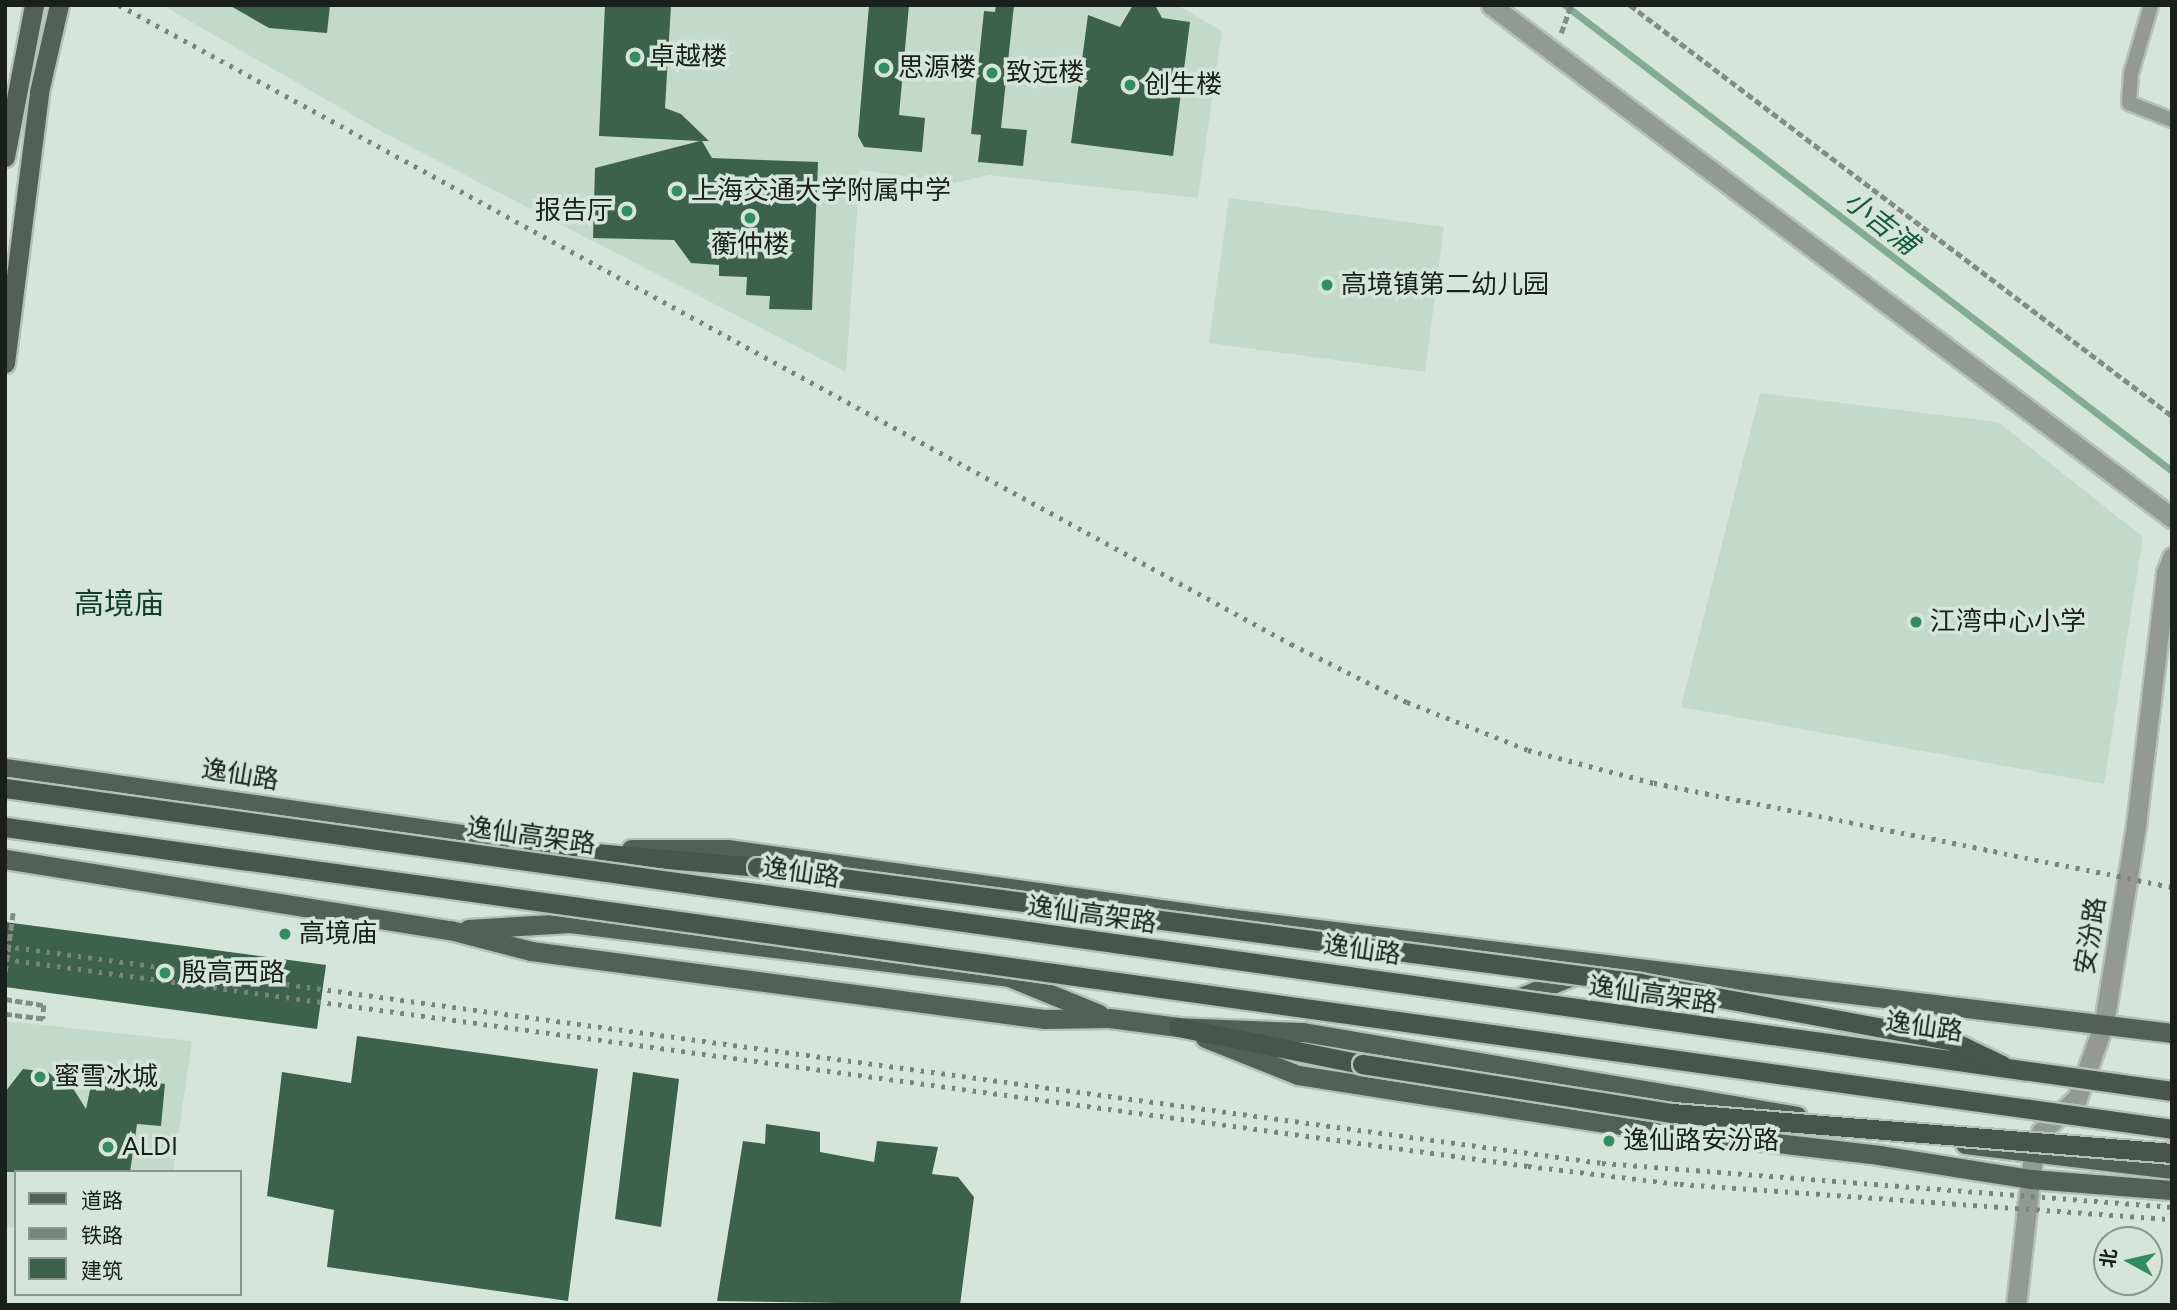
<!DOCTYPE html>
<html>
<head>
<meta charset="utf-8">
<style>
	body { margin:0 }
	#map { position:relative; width:2177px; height:1310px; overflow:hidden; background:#d5e5db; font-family:Figtree,"Noto Sans SC",sans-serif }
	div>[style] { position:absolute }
	.built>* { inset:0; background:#c3d9cb }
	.stream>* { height:7px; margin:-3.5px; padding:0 3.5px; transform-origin:3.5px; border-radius:3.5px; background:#83ac94 }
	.building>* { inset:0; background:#3c624d }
	.path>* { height:4.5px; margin-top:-2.25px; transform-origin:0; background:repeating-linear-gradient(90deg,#818d85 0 7px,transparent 0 10.5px) }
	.roads { filter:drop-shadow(2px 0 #b3c1b8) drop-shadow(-2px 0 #b3c1b8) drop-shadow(0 2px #b3c1b8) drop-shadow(0 -2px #b3c1b8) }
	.service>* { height:14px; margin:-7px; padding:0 7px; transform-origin:7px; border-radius:7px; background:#939995 }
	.minor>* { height:19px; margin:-9.5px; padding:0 9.5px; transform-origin:9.5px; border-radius:9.5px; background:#939995 }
	.primary>* { height:19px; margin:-9.5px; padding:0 9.5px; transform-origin:9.5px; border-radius:9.5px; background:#535f58 }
	.trunk>* { height:19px; margin:-9.5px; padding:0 9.5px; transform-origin:9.5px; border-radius:9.5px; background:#48544d }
	.rail>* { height:5px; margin-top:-2.5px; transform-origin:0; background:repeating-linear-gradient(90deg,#79847d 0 3.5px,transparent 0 10.5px) }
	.bridges { filter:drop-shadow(2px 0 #b3c1b8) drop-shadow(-2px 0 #b3c1b8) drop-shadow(0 2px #b3c1b8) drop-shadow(0 -2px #b3c1b8) }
	.trunk-bridge>* { height:19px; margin:-9.5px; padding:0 9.5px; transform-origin:9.5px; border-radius:9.5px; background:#48544d }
	.dots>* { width:19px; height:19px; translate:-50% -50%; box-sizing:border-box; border:4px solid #d5e5db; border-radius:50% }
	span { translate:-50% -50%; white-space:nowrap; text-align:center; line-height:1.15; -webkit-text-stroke:7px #d5e5db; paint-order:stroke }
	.poi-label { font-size:26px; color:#191f1b }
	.left { translate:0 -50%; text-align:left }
	.right { translate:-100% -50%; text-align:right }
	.street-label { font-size:26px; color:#191f1b }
	.water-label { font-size:28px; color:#165c3c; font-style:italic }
	.quarter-label { font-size:30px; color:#123d28 }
	.frame { position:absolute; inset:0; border:7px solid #191f1b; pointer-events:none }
	.legend { position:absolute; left:14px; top:1170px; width:228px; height:126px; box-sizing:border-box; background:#d5e5db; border:2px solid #8a968e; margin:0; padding:9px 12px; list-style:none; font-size:21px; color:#191f1b }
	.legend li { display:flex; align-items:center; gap:14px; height:35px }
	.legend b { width:35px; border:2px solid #8a968e }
	.north { position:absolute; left:2093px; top:1226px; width:70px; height:70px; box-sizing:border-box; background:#d5e5db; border:2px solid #8a968e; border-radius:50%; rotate:278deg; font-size:19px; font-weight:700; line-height:28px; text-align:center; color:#191f1b }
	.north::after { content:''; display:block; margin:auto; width:24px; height:32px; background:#348d62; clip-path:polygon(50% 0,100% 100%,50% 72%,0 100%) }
</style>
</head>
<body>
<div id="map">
	<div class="built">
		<div style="clip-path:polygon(162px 5px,1177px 5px,1222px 31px,1198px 198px,989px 175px,955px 183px,860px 170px,846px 372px,384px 133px)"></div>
		<div style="clip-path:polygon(1229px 198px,1444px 227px,1425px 372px,1209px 343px)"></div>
		<div style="clip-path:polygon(1760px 393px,1998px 422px,2143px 537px,2104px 784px,1681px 707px)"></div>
		<div style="clip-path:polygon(5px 1021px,192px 1041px,173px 1172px,16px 1172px,16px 1228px,5px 1227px)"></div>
	</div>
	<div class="stream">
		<div style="left:1565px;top:5px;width:765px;rotate:37.51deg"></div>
	</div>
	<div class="building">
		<div style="clip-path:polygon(229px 5px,330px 5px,327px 33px,269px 28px)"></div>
		<div style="clip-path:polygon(605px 5px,671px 5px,665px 108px,681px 114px,709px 141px,702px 141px,712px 158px,818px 162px,812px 310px,769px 309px,770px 296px,746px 295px,747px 277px,719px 276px,719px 265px,691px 263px,674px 240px,593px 238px,595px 168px,700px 141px,599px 136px)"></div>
		<div style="clip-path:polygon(869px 5px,909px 5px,899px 115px,925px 118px,922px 152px,864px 147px,858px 136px)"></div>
		<div style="clip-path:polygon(996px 5px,1014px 5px,1001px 128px,1027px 130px,1023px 166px,978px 162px,981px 135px,971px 134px,984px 11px,995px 12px)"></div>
		<div style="clip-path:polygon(1133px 5px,1155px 5px,1162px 18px,1190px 22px,1173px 156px,1071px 143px,1088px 15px,1120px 27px)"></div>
		<div style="clip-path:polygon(5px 922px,326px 965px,317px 1029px,5px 987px)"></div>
		<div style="clip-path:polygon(357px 1036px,598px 1069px,568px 1301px,327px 1267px,334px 1210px,267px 1196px,282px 1072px,351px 1083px)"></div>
		<div style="clip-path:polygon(23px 1069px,64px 1074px,86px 1109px,93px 1076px,165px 1084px,161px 1126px,137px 1124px,130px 1172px,5px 1172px,5px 1092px)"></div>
		<div style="clip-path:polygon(633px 1072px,679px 1079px,661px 1227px,615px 1219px)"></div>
		<div style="clip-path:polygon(766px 1124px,820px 1132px,820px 1152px,874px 1162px,877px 1141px,938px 1147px,932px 1174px,958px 1177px,974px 1197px,960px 1305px,717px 1301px,743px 1141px,765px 1144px)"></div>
	</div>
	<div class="path">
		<div style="left:1630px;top:5px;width:680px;rotate:37.17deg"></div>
		<div style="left:1561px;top:33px;width:30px;rotate:-70deg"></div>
		<div style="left:5px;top:972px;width:61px;rotate:-82.4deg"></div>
		<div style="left:5px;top:999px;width:39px;rotate:9deg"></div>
		<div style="left:44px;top:1005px;width:14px;rotate:94deg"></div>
		<div style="left:43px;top:1019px;width:38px;rotate:-173deg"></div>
	</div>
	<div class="roads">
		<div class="service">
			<div style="left:2151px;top:5px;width:72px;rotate:106.2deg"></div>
			<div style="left:2131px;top:74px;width:29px;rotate:94deg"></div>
			<div style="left:2129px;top:103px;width:46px;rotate:21.6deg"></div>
		</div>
		<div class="minor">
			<div style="left:1491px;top:5px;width:853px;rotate:36.99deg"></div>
			<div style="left:2016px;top:1305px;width:151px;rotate:-83.5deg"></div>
			<div style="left:2033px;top:1155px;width:24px;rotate:-71deg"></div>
			<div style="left:2041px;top:1132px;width:50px;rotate:-43.4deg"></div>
			<div style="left:2077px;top:1098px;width:80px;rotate:-70.2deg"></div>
			<div style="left:2104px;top:1023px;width:201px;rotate:-80.8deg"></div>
			<div style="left:2136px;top:825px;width:254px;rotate:-83.2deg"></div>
			<div style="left:2166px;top:573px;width:17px;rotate:-69deg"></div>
		</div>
		<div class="primary">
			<div style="left:5px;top:157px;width:155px;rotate:-79.2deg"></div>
			<div style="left:5px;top:363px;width:273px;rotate:-82.8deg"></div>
			<div style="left:39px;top:92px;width:89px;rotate:-77.1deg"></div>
			<div style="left:5px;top:768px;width:566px;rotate:8.23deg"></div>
			<div style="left:631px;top:849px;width:96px"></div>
			<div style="left:727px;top:849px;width:505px;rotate:7.86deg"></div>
			<div style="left:1227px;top:918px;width:952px;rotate:6.94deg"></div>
			<div style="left:5px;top:859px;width:451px;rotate:9.1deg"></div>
			<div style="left:450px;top:930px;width:84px;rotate:14.5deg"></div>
			<div style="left:531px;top:951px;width:517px;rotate:7.55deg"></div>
			<div style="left:1044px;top:1019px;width:65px;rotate:-0.9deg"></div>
			<div style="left:1109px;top:1018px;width:70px;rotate:7.4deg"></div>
			<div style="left:1178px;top:1027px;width:125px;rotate:2.3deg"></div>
			<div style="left:1303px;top:1032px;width:501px;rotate:9.65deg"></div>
			<div style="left:468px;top:929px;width:102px;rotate:-3.4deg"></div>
			<div style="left:570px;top:923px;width:442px;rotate:7deg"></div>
			<div style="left:1009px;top:977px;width:97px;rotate:22.3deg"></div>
			<div style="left:1518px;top:998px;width:69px;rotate:-22.1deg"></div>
			<div style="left:1205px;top:1038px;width:100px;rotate:21.7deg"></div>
			<div style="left:1298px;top:1075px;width:318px;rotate:8.9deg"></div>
			<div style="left:1612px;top:1124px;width:269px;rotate:6.6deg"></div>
			<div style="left:1879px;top:1155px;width:154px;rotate:9deg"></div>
			<div style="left:2031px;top:1179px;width:141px;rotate:4.5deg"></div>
			<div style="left:1965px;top:1144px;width:209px;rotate:6.9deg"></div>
		</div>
		<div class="trunk">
			<div style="left:549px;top:849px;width:209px;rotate:4.9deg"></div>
			<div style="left:1178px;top:1027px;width:188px;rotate:11.4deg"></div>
		</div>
	</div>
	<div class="rail">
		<div style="left:119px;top:5px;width:1335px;rotate:28.6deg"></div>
		<div style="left:1291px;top:644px;width:130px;rotate:26.6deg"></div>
		<div style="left:1407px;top:702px;width:130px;rotate:21.6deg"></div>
		<div style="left:1528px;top:750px;width:130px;rotate:14.7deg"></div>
		<div style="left:1654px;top:783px;width:528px;rotate:11.35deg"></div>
		<div style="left:5px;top:946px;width:1612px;rotate:7.74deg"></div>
		<div style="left:1602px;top:1163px;width:572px;rotate:4.41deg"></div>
		<div style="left:5px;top:959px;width:1537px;rotate:7.74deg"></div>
		<div style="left:1528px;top:1166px;width:153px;rotate:6.8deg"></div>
		<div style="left:1680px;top:1184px;width:493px;rotate:4.1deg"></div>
	</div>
	<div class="bridges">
		<div class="trunk-bridge">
			<div style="left:5px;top:788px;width:2188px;rotate:7.96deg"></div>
			<div style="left:5px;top:827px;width:2188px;rotate:7.93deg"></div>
			<div style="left:757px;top:867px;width:891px;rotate:7.48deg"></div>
			<div style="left:1640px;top:983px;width:317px;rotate:10.5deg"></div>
			<div style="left:1952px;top:1041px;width:55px;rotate:25.6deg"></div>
			<div style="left:1362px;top:1064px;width:314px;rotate:9deg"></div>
			<div style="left:1672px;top:1113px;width:502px;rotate:4.57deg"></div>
		</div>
	</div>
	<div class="dots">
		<div style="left:635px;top:57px;background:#348d62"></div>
		<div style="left:884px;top:68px;background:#348d62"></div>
		<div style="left:992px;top:73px;background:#348d62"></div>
		<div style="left:1130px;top:85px;background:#348d62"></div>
		<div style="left:677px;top:191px;background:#348d62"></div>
		<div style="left:627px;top:211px;background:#348d62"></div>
		<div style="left:750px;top:218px;background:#348d62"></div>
		<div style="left:1327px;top:285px;background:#348d62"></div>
		<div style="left:1916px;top:622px;background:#348d62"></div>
		<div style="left:285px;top:934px;background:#348d62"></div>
		<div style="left:165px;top:973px;background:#348d62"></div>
		<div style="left:40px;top:1077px;background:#348d62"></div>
		<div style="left:1609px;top:1141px;background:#348d62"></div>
		<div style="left:108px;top:1147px;background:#348d62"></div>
	</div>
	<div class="poi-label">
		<span class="left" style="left:649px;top:57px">卓越楼</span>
		<span class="left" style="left:898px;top:68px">思源楼</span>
		<span class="left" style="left:1006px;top:73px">致远楼</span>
		<span class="left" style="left:1144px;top:85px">创生楼</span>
		<span class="left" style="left:691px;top:191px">上海交通大学附属中学</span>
		<span class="right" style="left:613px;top:211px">报告厅</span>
		<span style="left:750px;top:245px">蘅仲楼</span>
		<span class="left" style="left:1341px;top:285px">高境镇第二幼儿园</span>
		<span class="left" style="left:1930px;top:622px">江湾中心小学</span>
		<span class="left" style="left:299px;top:934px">高境庙</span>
		<span class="left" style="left:181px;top:973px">殷高西路</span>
		<span class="left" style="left:54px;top:1077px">蜜雪冰城</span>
		<span class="left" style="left:1623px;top:1141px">逸仙路安汾路</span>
		<span class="left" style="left:122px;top:1147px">ALDI</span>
	</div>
	<div class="street-label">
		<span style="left:240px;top:775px;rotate:9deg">逸仙路</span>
		<span style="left:531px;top:836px;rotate:8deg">逸仙高架路</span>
		<span style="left:801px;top:873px;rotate:8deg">逸仙路</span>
		<span style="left:1092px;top:915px;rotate:8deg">逸仙高架路</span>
		<span style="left:2091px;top:936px;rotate:-81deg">安汾路</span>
		<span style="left:1362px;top:950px;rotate:8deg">逸仙路</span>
		<span style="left:1653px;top:995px;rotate:8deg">逸仙高架路</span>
		<span style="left:1924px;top:1027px;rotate:8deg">逸仙路</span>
	</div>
	<div class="water-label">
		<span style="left:1881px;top:222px;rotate:38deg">小吉浦</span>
	</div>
	<div class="quarter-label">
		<span style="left:119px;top:604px">高境庙</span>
	</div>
	<div class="frame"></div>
	<ul class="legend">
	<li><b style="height:9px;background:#535f58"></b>道路</li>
	<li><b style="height:9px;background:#79847d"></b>铁路</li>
	<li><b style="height:19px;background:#3c624d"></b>建筑</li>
	</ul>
	<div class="north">北</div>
</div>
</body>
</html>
